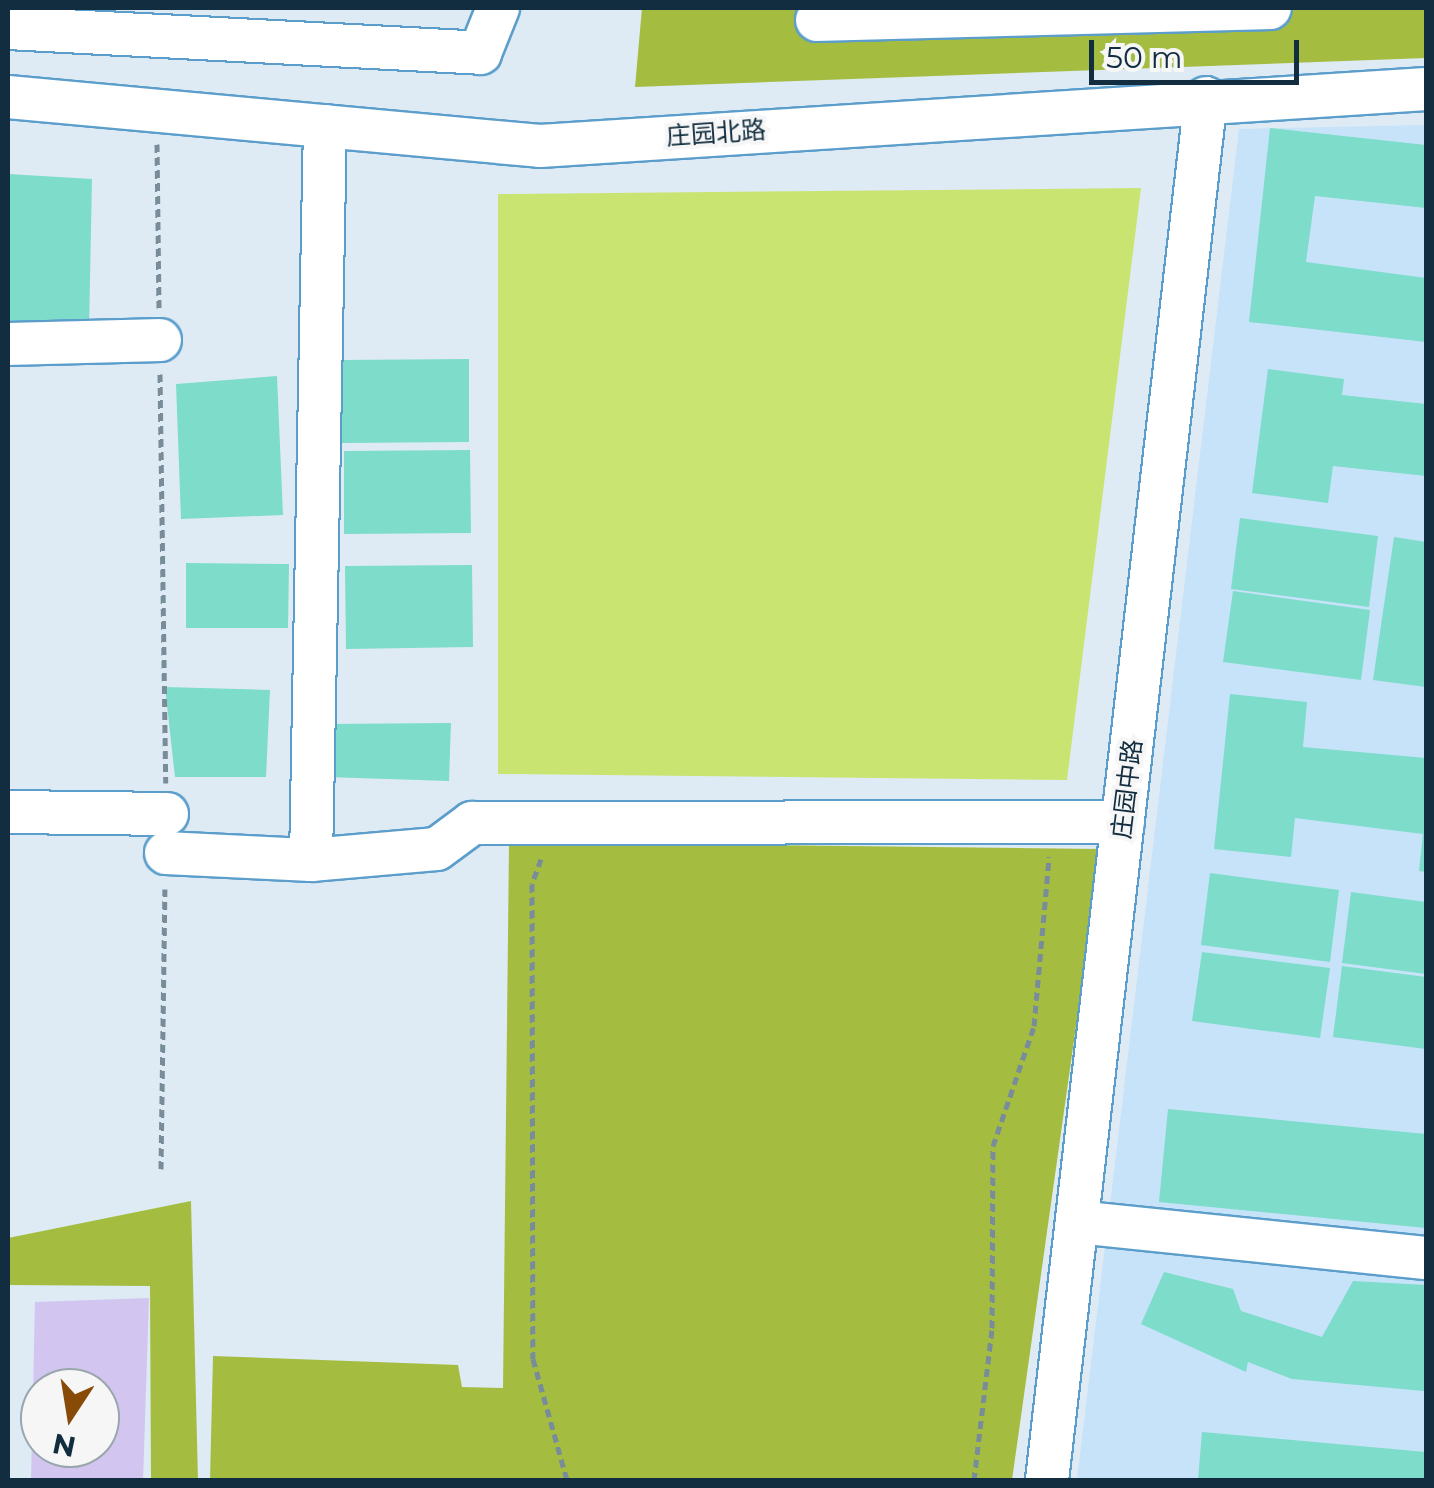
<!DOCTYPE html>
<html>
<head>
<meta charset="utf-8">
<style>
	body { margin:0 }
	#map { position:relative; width:1434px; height:1488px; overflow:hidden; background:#deebf5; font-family:Montserrat,"Noto Sans SC",sans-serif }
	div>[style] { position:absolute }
	.built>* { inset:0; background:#c7e3f9 }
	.green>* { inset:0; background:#cae472 }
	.forest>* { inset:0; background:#a4bd41 }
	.water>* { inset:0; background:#d2c5ef }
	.building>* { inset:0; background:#7ddcca }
	.path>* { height:5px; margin-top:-2.5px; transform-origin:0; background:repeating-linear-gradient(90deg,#788c9a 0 8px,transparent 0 13px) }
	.roads { filter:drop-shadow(2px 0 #5c9ecb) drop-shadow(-2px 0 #5c9ecb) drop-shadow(0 2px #5c9ecb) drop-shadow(0 -2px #5c9ecb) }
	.minor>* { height:42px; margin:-21px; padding:0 21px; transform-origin:21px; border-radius:21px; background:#fff }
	span { translate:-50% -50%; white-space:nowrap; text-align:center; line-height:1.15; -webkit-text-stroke:8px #f6f6f6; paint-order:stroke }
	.street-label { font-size:25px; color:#112d3f }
	.frame { position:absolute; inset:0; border:10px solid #112d3f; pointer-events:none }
	.north { position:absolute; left:20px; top:1368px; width:100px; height:100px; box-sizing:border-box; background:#f6f6f6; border:2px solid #9aa6ad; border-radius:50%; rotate:192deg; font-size:28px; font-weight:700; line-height:40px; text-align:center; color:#112d3f }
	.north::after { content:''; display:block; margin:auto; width:35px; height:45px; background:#874b07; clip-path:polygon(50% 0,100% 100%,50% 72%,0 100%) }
	.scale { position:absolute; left:1089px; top:40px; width:210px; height:45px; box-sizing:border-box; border:5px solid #112d3f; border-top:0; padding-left:12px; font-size:30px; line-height:35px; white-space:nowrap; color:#112d3f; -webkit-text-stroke:8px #f6f6f6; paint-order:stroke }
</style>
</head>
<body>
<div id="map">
	<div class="built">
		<div style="clip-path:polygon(1426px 125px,1426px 1480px,1077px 1480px,1239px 129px)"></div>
	</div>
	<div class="green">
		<div style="clip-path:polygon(1141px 188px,1067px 780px,498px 774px,498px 194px)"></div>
	</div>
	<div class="forest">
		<div style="clip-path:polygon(642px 8px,1426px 8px,1426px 58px,635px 87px)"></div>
		<div style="clip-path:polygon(509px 842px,1101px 849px,1012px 1480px,210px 1480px,213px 1356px,458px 1365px,462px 1387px,503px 1388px)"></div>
		<div style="clip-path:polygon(191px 1201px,198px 1480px,151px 1480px,150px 1286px,8px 1285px,8px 1238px)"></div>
	</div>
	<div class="water">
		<div style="clip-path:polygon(evenodd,149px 1298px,143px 1480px,31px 1480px,35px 1302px,149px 1298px,40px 1388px,100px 1388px,100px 1448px,40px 1448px,40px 1388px)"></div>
	</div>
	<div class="building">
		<div style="clip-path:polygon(1270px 128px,1426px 145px,1426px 208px,1315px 196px,1306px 262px,1426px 278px,1426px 342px,1249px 322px)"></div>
		<div style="clip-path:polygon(8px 174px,92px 179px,89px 331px,8px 332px)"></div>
		<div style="clip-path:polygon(469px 359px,469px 442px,342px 443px,341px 360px)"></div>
		<div style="clip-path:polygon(1268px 369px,1344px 379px,1342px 395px,1426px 404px,1426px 476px,1333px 466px,1328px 503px,1252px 493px)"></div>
		<div style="clip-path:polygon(277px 376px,283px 515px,181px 519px,176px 384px)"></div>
		<div style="clip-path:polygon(470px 450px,471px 533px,344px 534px,344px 451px)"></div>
		<div style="clip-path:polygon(1240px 518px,1378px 536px,1369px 607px,1231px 589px)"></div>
		<div style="clip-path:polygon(1394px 537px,1426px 542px,1426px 687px,1373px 680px)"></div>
		<div style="clip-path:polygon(186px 563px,289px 564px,288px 628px,186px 628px)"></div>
		<div style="clip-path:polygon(472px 565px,473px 647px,346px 649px,345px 566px)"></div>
		<div style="clip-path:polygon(1233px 591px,1370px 610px,1361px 680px,1223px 662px)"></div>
		<div style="clip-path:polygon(165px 687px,270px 690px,266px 777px,175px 777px)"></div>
		<div style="clip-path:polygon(1230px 694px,1307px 702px,1303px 747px,1426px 758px,1426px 872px,1419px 871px,1423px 834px,1295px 818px,1291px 857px,1214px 849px)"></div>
		<div style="clip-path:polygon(451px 723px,449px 781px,326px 777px,325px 724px)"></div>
		<div style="clip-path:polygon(1210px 873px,1339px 890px,1330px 962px,1201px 945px)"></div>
		<div style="clip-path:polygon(1351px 892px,1426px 902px,1426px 974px,1342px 963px)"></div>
		<div style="clip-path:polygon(1202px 952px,1330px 968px,1320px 1038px,1192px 1021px)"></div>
		<div style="clip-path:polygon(1342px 966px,1426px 977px,1426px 1049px,1333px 1037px)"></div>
		<div style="clip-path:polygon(1168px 1109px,1426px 1134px,1426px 1228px,1159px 1202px)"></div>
		<div style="clip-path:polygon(1164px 1272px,1233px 1289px,1241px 1311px,1322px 1337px,1353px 1281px,1426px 1285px,1424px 1391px,1292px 1379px,1248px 1362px,1246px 1372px,1141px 1324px)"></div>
		<div style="clip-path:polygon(1202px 1432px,1426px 1452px,1426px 1480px,1198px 1480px)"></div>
	</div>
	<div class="path">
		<div style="left:157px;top:144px;width:164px;rotate:89.3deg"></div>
		<div style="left:160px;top:374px;width:409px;rotate:89.2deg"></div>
		<div style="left:541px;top:859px;width:27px;rotate:110deg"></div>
		<div style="left:532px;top:884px;width:475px;rotate:89.9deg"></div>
		<div style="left:533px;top:1359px;width:126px;rotate:74.3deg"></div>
		<div style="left:161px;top:1169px;width:280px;rotate:-89.2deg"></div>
		<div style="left:974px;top:1480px;width:153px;rotate:-83.2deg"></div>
		<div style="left:992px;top:1328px;width:182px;rotate:-89.7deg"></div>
		<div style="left:993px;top:1146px;width:127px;rotate:-71.1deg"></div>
		<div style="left:1034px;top:1026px;width:170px;rotate:-84.9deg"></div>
	</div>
	<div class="roads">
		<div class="minor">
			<div style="left:817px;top:20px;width:453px;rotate:-1.5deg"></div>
			<div style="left:8px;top:28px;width:473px;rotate:3deg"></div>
			<div style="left:480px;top:53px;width:48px;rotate:-68.2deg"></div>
			<div style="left:8px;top:97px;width:534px;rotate:5.26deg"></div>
			<div style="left:540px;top:146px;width:888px;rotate:-3.68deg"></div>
			<div style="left:8px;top:344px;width:152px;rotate:-1.5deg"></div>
			<div style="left:8px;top:812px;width:159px;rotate:0.7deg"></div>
			<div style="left:166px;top:853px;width:145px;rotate:2.8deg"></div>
			<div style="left:311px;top:860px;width:734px;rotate:-88.91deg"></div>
			<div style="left:311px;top:860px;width:126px;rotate:-5deg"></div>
			<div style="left:437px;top:849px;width:44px;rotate:-36.6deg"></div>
			<div style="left:472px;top:823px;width:651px;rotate:-0.09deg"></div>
			<div style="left:1077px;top:1222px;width:351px;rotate:5.9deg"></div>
			<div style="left:1047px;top:1480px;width:1391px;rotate:-83.44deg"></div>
		</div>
	</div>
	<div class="street-label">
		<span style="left:716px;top:133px;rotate:-4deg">庄园北路</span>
		<span style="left:1127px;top:789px;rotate:-83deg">庄园中路</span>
	</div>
	<div class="frame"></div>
	<div class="north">N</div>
	<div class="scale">50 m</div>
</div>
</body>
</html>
